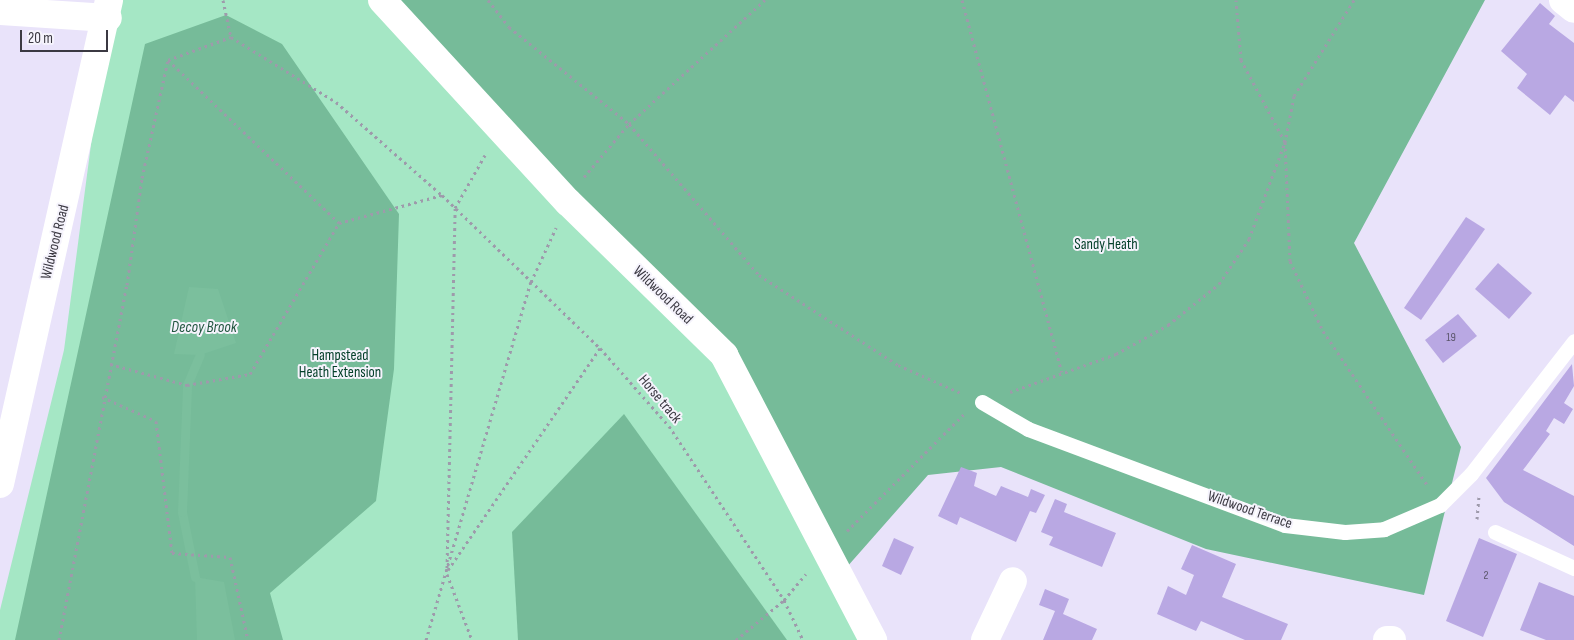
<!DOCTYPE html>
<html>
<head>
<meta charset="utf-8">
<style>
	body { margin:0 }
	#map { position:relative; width:1574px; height:640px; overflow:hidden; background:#e9e3fa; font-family:"Sofia Sans Condensed",sans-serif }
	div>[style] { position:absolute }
	.green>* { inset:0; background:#a5e7c5 }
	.forest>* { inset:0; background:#76bb99 }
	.water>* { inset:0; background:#7bbf9d }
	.stream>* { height:9px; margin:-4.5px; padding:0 4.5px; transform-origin:4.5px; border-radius:4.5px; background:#7bbf9d }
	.building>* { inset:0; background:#b9a8e3 }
	.path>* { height:3px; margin-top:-1.5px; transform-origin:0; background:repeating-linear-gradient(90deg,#9e9aab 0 2.5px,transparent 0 6.5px) }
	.service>* { height:15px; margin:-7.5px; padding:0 7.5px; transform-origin:7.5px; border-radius:7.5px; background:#fff }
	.minor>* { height:28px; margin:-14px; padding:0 14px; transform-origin:14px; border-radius:14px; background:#fff }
	.tertiary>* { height:28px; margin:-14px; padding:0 14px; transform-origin:14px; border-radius:14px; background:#fff }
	span { translate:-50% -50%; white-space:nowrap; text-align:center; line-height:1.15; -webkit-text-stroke:4px #f5f3fc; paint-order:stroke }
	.number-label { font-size:12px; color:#5a556a }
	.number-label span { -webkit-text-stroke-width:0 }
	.street-label { font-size:15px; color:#3b3942 }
	.park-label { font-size:15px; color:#04402a }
	.water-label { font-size:16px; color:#21563f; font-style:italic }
	.scale { position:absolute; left:20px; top:30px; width:88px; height:22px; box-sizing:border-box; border:2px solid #3b3942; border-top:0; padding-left:6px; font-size:15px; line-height:18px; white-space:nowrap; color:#3b3942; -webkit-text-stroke:4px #f5f3fc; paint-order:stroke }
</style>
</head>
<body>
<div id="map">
	<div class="green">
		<div style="clip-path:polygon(110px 0,381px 0,724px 355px,873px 640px,0 640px,0 610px,64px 350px)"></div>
	</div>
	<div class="forest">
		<div style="clip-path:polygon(381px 0,1485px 0,1354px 243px,1461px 447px,1424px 595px,1206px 549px,1001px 467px,928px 475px,839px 576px,724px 355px)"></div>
		<div style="clip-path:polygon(226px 15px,282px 44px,399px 214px,394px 369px,376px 501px,270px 593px,283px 640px,15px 640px,145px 44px)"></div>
		<div style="clip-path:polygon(624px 414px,787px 640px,518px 640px,512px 532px)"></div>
	</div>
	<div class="water">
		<div style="clip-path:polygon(189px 287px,218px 289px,236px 343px,200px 355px,174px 354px)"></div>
		<div style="clip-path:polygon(195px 577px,224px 582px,235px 640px,197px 640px)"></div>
	</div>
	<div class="stream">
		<div style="left:195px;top:577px;width:66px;rotate:-101.3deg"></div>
		<div style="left:182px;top:512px;width:127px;rotate:-87.7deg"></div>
		<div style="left:187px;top:385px;width:33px;rotate:-67deg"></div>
	</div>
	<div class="building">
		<div style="clip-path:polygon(1540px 3px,1555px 16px,1549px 24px,1574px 43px,1574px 102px,1565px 95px,1550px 115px,1517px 88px,1527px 74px,1501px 51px)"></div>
		<div style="clip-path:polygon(1466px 217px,1485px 229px,1421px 320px,1404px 308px)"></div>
		<div style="clip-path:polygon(1498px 263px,1532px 293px,1509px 319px,1475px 289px)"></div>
		<div style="clip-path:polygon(1458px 314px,1477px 336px,1443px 363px,1425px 340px)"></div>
		<div style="clip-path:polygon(1572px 364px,1574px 386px,1564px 403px,1573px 409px,1564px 424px,1554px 418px,1546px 431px,1550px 434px,1523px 470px,1574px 496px,1574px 546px,1504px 502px,1486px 478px)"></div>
		<div style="clip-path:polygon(961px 467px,977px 473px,974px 486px,996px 496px,1001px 486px,1028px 497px,1031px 489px,1045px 495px,1036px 513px,1030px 511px,1016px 542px,960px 517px,957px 525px,938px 516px)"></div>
		<div style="clip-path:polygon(1055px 499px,1067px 504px,1064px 512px,1116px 533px,1102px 567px,1049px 545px,1053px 537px,1041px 532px)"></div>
		<div style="clip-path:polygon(894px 538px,914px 547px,901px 575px,882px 566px)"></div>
		<div style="clip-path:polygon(1479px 538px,1517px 554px,1483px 637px,1446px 621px)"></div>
		<div style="clip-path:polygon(1192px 545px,1236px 564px,1222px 597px,1288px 624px,1281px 640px,1245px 640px,1201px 621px,1196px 631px,1157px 614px,1168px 586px,1186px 595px,1194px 575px,1181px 569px)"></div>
		<div style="clip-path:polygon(1539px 582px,1574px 596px,1574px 640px,1546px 640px,1520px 630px)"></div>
		<div style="clip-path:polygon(1045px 589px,1069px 599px,1063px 614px,1097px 629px,1092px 640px,1043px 640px,1055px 611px,1039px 605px)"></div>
	</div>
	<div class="path">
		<div style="left:223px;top:0;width:38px;rotate:78deg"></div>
		<div style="left:488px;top:0;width:34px;rotate:52deg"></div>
		<div style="left:509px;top:27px;width:154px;rotate:38.9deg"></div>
		<div style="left:629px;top:124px;width:199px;rotate:49.3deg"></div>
		<div style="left:759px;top:275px;width:166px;rotate:32.9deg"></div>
		<div style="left:898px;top:365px;width:71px;rotate:24deg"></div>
		<div style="left:962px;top:0;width:385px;rotate:75deg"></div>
		<div style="left:1354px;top:0;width:113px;rotate:122deg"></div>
		<div style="left:1294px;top:96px;width:47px;rotate:101.1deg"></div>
		<div style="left:1285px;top:142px;width:119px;rotate:87.6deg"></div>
		<div style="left:1290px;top:261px;width:77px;rotate:64.8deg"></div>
		<div style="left:1323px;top:331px;width:187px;rotate:55.9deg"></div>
		<div style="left:168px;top:60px;width:236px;rotate:43.6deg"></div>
		<div style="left:339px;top:223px;width:107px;rotate:-15.2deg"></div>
		<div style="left:584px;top:177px;width:70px;rotate:-49.7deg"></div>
		<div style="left:629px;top:124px;width:184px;rotate:-42.4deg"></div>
		<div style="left:110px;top:364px;width:80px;rotate:15.3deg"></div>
		<div style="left:187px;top:385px;width:64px;rotate:-9.9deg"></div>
		<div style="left:250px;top:374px;width:175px;rotate:-59.5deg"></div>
		<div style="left:1010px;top:392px;width:113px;rotate:-19.7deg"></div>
		<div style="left:1116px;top:354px;width:60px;rotate:-29.1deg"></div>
		<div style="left:1168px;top:325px;width:65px;rotate:-38.8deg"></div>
		<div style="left:1219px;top:284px;width:54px;rotate:-56.3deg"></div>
		<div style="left:1249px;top:239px;width:103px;rotate:-69.6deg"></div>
		<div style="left:1285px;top:142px;width:93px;rotate:-118.2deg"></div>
		<div style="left:1241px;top:60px;width:60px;rotate:-94.8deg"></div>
		<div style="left:102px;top:397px;width:59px;rotate:24deg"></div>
		<div style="left:156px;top:421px;width:133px;rotate:83.1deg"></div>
		<div style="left:172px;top:553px;width:58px;rotate:3.9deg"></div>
		<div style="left:230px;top:557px;width:85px;rotate:77.8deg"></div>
		<div style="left:1477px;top:519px;width:22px;rotate:-85deg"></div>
		<div style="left:847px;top:531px;width:165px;rotate:-45deg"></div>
		<div style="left:447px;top:568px;width:360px;rotate:-88.7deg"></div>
		<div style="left:455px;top:208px;width:61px;rotate:-60.5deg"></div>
		<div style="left:448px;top:570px;width:269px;rotate:-55.6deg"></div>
		<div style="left:447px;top:574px;width:71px;rotate:69.3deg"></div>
		<div style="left:59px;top:640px;width:361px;rotate:-79.2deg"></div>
		<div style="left:127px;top:285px;width:108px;rotate:-82deg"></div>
		<div style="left:142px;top:178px;width:121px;rotate:-77.6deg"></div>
		<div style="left:168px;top:60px;width:67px;rotate:-20.1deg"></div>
		<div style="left:231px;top:37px;width:123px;rotate:31.8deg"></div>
		<div style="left:336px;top:102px;width:141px;rotate:41.3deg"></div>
		<div style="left:442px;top:195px;width:220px;rotate:44.1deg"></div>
		<div style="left:600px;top:348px;width:104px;rotate:48.5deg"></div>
		<div style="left:669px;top:426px;width:209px;rotate:56.5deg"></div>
		<div style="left:784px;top:600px;width:44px;rotate:64.6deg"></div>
		<div style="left:426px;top:640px;width:373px;rotate:-73.7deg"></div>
		<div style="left:531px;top:282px;width:60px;rotate:-65.2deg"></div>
		<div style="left:736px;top:640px;width:62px;rotate:-39.8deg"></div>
		<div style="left:784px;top:600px;width:34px;rotate:-50deg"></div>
	</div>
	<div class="service">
		<div style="left:982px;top:402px;width:53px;rotate:30.4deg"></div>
		<div style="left:1028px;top:429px;width:274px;rotate:20.5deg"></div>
		<div style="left:1285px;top:525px;width:60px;rotate:6.7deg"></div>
		<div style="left:1345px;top:532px;width:39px;rotate:-4deg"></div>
		<div style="left:1384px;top:529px;width:61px;rotate:-23.2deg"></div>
		<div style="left:1440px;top:505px;width:44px;rotate:-45deg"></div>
		<div style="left:1471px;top:474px;width:168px;rotate:-52.2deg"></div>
		<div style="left:1495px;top:532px;width:87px;rotate:24.5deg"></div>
	</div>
	<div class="minor">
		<div style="left:1563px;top:0;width:14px;rotate:39deg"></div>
		<div style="left:0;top:11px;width:108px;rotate:3.7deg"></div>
		<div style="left:985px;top:640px;width:65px;rotate:-64.6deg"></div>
	</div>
	<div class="tertiary">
		<div style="left:382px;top:0;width:275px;rotate:47.4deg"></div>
		<div style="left:568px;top:202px;width:219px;rotate:44.4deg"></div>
		<div style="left:724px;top:355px;width:322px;rotate:62.4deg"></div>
		<div style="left:0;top:484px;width:496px;rotate:-77.3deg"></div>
		<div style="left:1387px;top:640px;width:5px"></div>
	</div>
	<div class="number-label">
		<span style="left:1451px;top:338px">19</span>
		<span style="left:1486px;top:576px">2</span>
	</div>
	<div class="street-label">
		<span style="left:55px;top:242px;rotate:-76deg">Wildwood Road</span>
		<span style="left:663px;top:295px;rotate:44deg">Wildwood Road</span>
		<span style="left:660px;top:399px;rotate:50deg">Horse track</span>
		<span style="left:1250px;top:510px;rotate:19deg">Wildwood Terrace</span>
	</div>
	<div class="park-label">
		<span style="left:1106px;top:245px">Sandy Heath</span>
		<span style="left:340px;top:364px">Hampstead<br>Heath Extension</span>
	</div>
	<div class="water-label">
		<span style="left:204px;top:328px">Decoy Brook</span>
	</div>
	<div class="scale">20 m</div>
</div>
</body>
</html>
